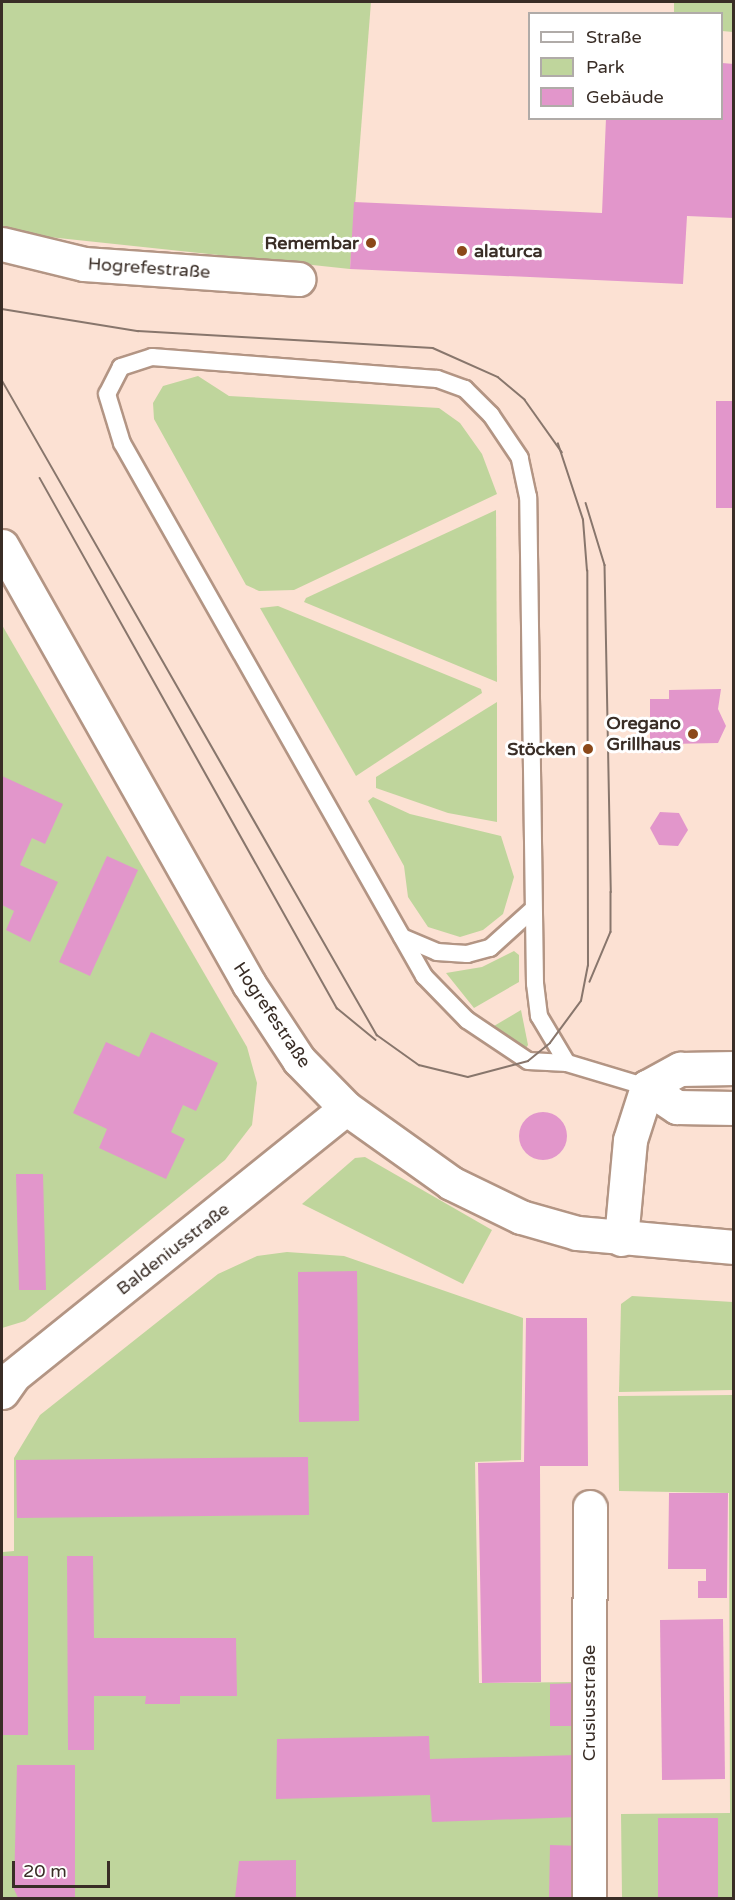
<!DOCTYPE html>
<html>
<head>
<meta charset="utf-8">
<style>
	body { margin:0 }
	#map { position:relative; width:735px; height:1900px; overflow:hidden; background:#fce1d3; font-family:"Varela Round",sans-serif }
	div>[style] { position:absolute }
	.green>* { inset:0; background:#bfd59c }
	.building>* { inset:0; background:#e296cb }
	.round { border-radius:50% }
	.roads { filter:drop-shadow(2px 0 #b39584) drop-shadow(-2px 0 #b39584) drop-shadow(0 2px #b39584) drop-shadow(0 -2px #b39584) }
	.service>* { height:16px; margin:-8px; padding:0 8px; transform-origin:8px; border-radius:8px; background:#fff }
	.minor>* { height:33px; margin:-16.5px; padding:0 16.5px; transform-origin:16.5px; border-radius:16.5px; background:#fff }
	.tertiary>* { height:33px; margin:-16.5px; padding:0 16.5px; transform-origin:16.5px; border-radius:16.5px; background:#fff }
	.secondary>* { height:33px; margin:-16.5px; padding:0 16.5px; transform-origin:16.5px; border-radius:16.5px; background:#fff }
	.tram>* { height:1.5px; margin:-0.75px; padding:0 0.75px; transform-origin:0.75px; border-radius:0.75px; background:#88766c }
	.dots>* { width:16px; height:16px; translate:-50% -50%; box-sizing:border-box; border:3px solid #fff; border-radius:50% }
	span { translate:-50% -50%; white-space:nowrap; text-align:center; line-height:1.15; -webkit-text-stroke:6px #fff; paint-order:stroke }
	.poi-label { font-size:18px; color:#392d26; font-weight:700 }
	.right { translate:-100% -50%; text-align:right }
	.left { translate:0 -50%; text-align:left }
	.street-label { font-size:18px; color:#392d26 }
	.frame { position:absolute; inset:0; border:3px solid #392d26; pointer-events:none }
	.legend { position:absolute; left:528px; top:12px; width:195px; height:108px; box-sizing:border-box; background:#fff; border:2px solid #b0aba8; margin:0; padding:8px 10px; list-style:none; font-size:18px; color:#392d26 }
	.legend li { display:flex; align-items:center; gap:12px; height:30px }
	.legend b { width:30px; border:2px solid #b0aba8 }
	.scale { position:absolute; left:12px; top:1861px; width:98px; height:27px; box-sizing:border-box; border:3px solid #392d26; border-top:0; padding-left:8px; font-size:18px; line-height:21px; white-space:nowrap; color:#392d26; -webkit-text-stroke:4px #fff; paint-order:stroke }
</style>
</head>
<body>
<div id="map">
	<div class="green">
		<div style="clip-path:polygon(2px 2px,371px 2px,350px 269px,30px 235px,2px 227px)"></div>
		<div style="clip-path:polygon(674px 2px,733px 2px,733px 32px,722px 31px,722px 14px,674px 13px)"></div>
		<div style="clip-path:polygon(198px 376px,229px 396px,439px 408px,460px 423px,482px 454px,497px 494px,294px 590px,259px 591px,246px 585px,154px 419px,153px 403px,163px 386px)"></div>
		<div style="clip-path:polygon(496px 510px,497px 682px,304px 602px,306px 598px)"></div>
		<div style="clip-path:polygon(278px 606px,481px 689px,482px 693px,356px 776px,260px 608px)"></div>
		<div style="clip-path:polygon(2px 625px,247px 1047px,257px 1083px,252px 1125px,225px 1160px,25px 1321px,2px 1328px)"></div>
		<div style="clip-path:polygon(497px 702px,497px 822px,448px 813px,376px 788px,376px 777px)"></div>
		<div style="clip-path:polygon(373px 797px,410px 814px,501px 836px,514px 877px,503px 914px,483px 930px,460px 937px,428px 927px,408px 897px,404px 866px,368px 801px)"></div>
		<div style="clip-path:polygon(514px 951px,519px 955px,519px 982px,474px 1008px,446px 973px,482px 967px)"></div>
		<div style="clip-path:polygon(521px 1010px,528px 1045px,526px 1048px,494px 1026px)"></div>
		<div style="clip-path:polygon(365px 1157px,492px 1230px,463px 1284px,302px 1204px,355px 1158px)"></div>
		<div style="clip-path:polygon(287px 1252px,344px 1256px,523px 1318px,521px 1460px,475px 1462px,479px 1683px,580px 1682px,583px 1898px,2px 1898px,3px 1552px,14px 1551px,14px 1458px,40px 1415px,218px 1274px,257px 1256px)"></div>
		<div style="clip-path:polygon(632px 1296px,733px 1302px,733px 1390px,619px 1392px,621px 1304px)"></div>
		<div style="clip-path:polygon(733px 1395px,733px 1898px,622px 1898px,621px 1814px,730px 1813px,729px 1493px,619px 1491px,618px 1396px)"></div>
	</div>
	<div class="building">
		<div style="clip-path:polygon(722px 63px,734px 64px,734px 218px,687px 216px,683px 284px,350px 269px,354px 202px,602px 213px,606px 118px,722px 118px)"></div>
		<div style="clip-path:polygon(716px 401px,734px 401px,734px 508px,716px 508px)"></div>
		<div style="clip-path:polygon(721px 689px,718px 709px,726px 726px,718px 743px,670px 744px,670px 753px,650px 753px,650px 699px,669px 699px,669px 690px)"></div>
		<div style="clip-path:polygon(2px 776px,63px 804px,45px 844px,32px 838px,20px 865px,58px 882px,30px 942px,6px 930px,14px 911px,2px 905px)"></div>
		<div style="clip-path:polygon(660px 812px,679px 813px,688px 830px,678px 846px,659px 845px,650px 828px)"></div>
		<div style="clip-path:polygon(107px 856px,138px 870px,90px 976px,59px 962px)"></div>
		<div style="clip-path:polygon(151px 1032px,218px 1063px,196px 1111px,183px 1105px,171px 1132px,185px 1139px,166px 1179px,99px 1148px,107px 1129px,73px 1113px,106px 1042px,139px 1057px)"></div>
		<div class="round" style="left:519px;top:1112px;width:48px;height:48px"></div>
		<div style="clip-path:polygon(16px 1174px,43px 1174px,46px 1290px,19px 1290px)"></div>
		<div style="clip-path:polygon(357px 1271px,359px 1421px,299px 1422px,298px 1272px)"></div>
		<div style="clip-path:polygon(526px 1318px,587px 1318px,588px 1466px,540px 1466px,541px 1682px,482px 1683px,478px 1463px,524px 1462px)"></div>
		<div style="clip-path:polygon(308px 1457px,309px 1515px,17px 1518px,16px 1460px)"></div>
		<div style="clip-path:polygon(669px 1493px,728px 1493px,727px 1598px,698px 1598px,698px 1581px,706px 1581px,706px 1569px,668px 1569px)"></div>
		<div style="clip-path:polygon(2px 1556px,28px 1556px,28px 1735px,2px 1735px)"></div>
		<div style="clip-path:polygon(67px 1556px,93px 1556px,94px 1638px,236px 1638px,237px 1696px,180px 1696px,180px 1704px,145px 1704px,146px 1696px,94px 1696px,94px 1750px,68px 1750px)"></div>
		<div style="clip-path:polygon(723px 1619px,725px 1779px,662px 1780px,660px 1620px)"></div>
		<div style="clip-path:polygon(579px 1683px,579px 1726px,550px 1726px,550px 1684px)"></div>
		<div style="clip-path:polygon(429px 1736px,430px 1759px,577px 1755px,579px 1817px,432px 1822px,430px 1795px,276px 1799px,277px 1739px)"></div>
		<div style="clip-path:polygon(17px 1765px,75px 1765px,75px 1898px,18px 1898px,14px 1889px)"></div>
		<div style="clip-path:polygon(658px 1818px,718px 1818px,718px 1898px,658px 1898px)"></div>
		<div style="clip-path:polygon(550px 1845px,583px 1846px,583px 1898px,549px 1898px)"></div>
		<div style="clip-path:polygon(296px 1860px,296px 1898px,235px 1898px,239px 1861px)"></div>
	</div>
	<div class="roads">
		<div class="service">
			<div style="left:402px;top:937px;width:38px;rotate:23deg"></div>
			<div style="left:437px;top:952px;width:30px;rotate:4deg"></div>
			<div style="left:467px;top:954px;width:24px;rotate:-15deg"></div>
			<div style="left:490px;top:948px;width:55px;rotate:-42.1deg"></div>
			<div style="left:567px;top:1063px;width:55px;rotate:-120.8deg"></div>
			<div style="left:539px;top:1016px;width:32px;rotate:-97deg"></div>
			<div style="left:535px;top:984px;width:487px;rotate:-90.8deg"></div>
			<div style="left:528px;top:497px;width:40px;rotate:-102deg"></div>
			<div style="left:520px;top:458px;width:52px;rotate:-124deg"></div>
			<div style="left:491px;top:415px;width:37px;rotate:-135deg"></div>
			<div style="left:465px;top:389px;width:30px;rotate:-160deg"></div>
			<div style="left:437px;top:379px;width:286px;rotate:-175.6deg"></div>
			<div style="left:152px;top:357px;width:33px;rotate:162deg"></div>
			<div style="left:121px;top:367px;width:30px;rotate:117deg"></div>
			<div style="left:107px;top:394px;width:51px;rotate:73deg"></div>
			<div style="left:122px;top:443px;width:613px;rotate:60.46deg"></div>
			<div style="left:424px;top:976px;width:62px;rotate:45.7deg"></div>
			<div style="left:467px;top:1020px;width:73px;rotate:33.9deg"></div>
			<div style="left:528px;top:1061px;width:39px;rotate:3deg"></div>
			<div style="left:567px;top:1063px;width:84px;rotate:16.7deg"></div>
		</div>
		<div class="minor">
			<div style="left:2px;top:244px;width:84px;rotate:13.7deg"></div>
			<div style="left:84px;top:264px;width:215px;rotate:4deg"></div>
			<div style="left:2px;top:1392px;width:19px;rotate:-55deg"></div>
			<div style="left:13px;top:1376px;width:427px;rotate:-38.8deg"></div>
			<div style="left:589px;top:1898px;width:391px;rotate:-89.9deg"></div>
		</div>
		<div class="tertiary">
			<div style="left:2px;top:546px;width:503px;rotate:60.58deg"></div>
			<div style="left:249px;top:984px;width:91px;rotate:56.7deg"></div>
			<div style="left:299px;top:1060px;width:67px;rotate:45.6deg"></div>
			<div style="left:346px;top:1108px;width:129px;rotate:35.5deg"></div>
			<div style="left:451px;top:1183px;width:78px;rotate:25.9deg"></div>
			<div style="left:521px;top:1217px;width:58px;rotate:15.9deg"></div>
			<div style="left:577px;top:1233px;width:158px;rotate:5.1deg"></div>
		</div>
		<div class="secondary">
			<div style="left:647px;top:1087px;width:36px;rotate:34deg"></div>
			<div style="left:677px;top:1107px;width:57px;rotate:1deg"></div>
			<div style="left:621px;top:1239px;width:99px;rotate:-84.8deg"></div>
			<div style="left:630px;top:1140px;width:56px;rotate:-72.2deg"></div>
			<div style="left:647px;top:1087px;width:38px;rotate:-29deg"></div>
			<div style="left:680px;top:1069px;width:54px;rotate:-1.1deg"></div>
		</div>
	</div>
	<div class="tram">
		<div style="left:2px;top:309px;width:138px;rotate:9.2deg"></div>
		<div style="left:138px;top:331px;width:295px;rotate:3.3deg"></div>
		<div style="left:433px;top:348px;width:71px;rotate:24deg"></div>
		<div style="left:498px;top:377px;width:35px;rotate:40deg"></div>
		<div style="left:525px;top:400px;width:64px;rotate:54.6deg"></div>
		<div style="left:2px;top:380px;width:755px;rotate:60.21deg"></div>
		<div style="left:377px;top:1035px;width:52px;rotate:35.5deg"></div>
		<div style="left:419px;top:1065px;width:50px;rotate:13.8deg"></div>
		<div style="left:468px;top:1077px;width:62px;rotate:-14.9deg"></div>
		<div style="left:528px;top:1061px;width:28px;rotate:-39deg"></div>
		<div style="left:550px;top:1043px;width:52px;rotate:-53.6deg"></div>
		<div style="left:581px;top:1001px;width:36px;rotate:-79deg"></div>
		<div style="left:588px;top:966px;width:395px;rotate:-90.1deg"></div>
		<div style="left:587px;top:571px;width:51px;rotate:-94.5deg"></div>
		<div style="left:583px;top:520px;width:80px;rotate:-108.2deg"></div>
		<div style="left:40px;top:478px;width:608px;rotate:60.73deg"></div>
		<div style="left:337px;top:1008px;width:50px;rotate:39.4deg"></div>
		<div style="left:586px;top:503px;width:65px;rotate:73deg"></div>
		<div style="left:605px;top:565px;width:327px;rotate:88.9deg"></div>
		<div style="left:611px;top:892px;width:40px;rotate:90deg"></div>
		<div style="left:611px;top:932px;width:54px;rotate:112.8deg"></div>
	</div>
	<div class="dots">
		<div style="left:371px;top:243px;background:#8b4819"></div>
		<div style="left:462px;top:251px;background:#8b4819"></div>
		<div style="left:693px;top:734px;background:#8b4819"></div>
		<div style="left:588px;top:749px;background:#8b4819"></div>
	</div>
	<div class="poi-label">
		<span class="right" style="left:359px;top:243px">Remembar</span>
		<span class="left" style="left:474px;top:251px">alaturca</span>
		<span class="right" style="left:681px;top:734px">Oregano<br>Grillhaus</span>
		<span class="right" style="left:576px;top:749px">Stöcken</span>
	</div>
	<div class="street-label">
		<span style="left:149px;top:268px;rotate:4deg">Hogrefestraße</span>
		<span style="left:272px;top:1015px;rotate:56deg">Hogrefestraße</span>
		<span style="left:173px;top:1249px;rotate:-38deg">Baldeniusstraße</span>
		<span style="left:589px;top:1703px;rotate:-90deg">Crusiusstraße</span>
	</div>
	<div class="frame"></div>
	<ul class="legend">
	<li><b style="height:8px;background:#fff"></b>Straße</li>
	<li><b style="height:16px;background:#bfd59c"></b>Park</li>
	<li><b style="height:16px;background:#e296cb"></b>Gebäude</li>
	</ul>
	<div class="scale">20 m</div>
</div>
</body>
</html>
